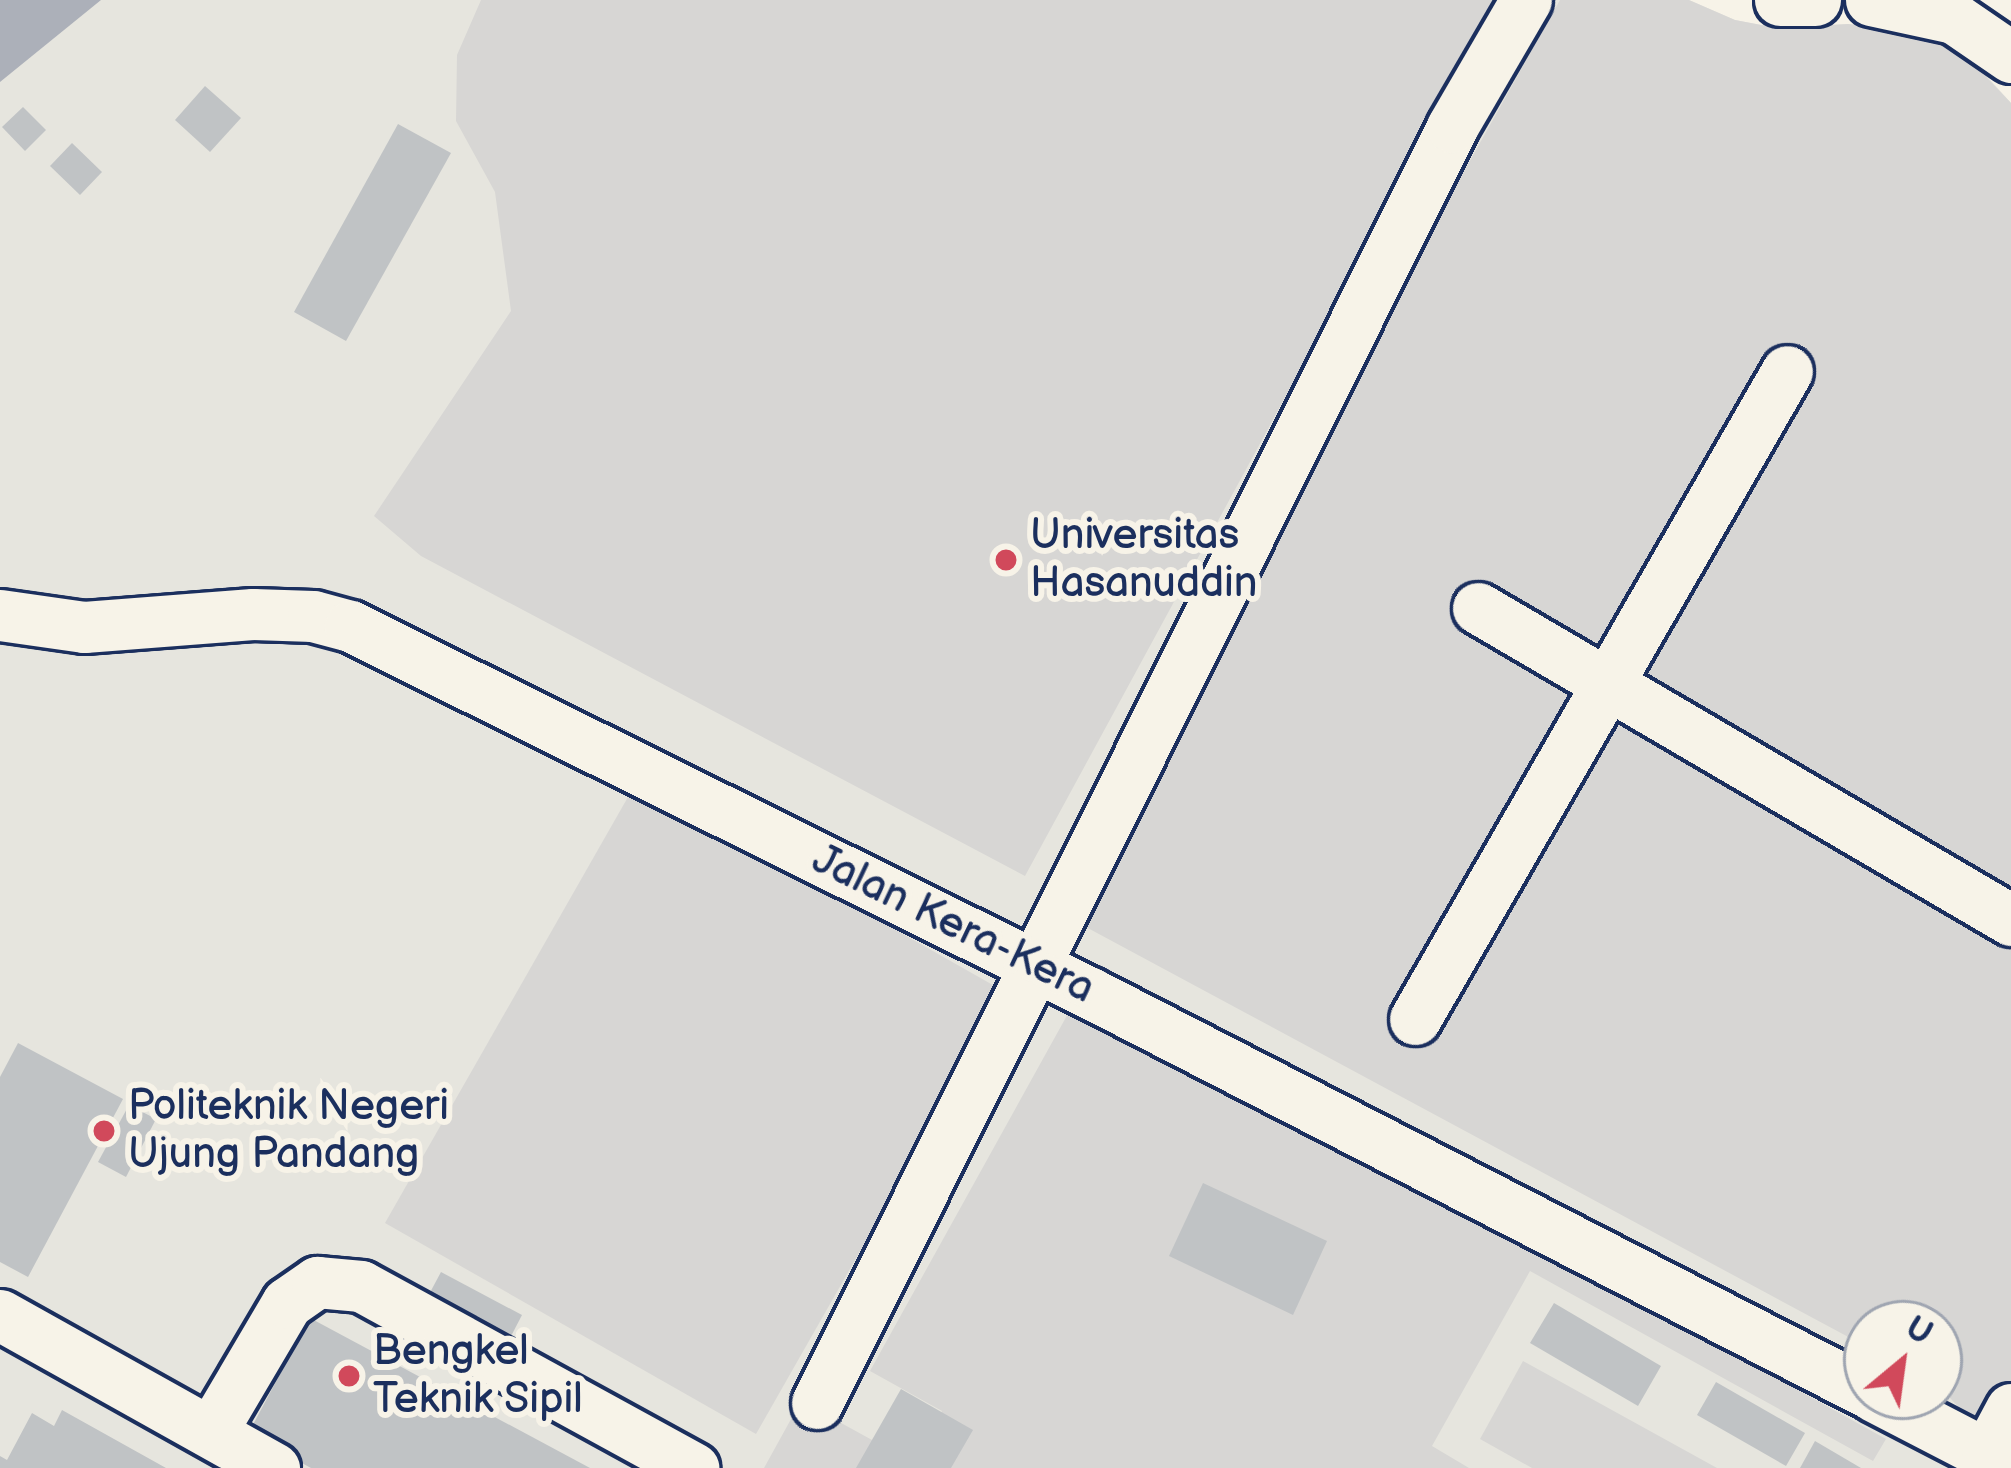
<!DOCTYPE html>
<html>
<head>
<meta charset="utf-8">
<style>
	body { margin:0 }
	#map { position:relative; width:2011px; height:1468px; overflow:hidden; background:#f7f3e8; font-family:"Balsamiq Sans",sans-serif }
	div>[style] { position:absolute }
	.built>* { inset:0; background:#e6e5de }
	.green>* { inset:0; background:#d7d6d4 }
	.water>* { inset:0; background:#acb0b9 }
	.building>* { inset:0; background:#c0c3c5 }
	.roads { filter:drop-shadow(3px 0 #1b2f5e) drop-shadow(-3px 0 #1b2f5e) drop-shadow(0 3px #1b2f5e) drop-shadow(0 -3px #1b2f5e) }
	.minor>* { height:51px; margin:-25.5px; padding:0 25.5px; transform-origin:25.5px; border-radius:25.5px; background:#f7f3e8 }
	.dots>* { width:33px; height:33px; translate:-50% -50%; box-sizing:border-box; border:6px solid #f7f3e8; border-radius:50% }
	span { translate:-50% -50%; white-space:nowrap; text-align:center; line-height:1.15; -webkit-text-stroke:12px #f7f3e8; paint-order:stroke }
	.poi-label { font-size:42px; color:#1b2f5e }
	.left { translate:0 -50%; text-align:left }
	.street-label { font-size:42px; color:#1b2f5e }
	.north { position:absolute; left:1843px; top:1300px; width:120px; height:120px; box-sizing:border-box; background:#f7f3e8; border:3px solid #9fa5b1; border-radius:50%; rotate:29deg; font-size:33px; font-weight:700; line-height:48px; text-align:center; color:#1b2f5e }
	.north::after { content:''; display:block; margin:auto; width:42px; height:54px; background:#d1495b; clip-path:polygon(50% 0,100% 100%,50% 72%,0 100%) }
</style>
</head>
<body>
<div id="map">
	<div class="built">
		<div style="clip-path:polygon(evenodd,0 0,1689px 0,1735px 20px,1777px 28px,1848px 24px,1894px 31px,1985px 74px,2011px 103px,2011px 1468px,0 1468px,0 0,1867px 1324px,1939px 1324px,1939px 1396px,1867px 1396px,1867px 1324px)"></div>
	</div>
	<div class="green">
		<div style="clip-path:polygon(481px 0,1501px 0,1025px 876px,421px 556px,374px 516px,511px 311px,495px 192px,456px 121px,457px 55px)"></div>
		<div style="clip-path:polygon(1560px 0,1689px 0,1735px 20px,1777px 28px,1848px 24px,1933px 34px,1958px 47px,2011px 103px,2011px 1404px,1976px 1426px,1939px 1386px,1939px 1324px,1867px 1324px,1867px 1347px,1071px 919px,1278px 503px)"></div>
		<div style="clip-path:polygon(636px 783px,1007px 993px,756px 1434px,385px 1223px)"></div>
		<div style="clip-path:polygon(1080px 992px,1886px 1439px,1873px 1461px,1530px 1271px,1432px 1446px,1469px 1468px,764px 1468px,801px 1401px,914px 1463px,942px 1411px,870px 1371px)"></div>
		<div style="clip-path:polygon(1523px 1361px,1717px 1468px,1532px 1468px,1480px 1439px)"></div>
	</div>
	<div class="water">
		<div style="clip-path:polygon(0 0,101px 0,0 82px)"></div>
	</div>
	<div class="building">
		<div style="clip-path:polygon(205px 86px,241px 118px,210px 152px,175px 120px)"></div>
		<div style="clip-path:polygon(23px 107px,46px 130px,25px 151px,2px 127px)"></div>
		<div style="clip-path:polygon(398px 124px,451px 153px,346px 341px,294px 312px)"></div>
		<div style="clip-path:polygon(72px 143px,102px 172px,80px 195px,50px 166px)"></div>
		<div style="clip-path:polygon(18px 1043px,123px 1099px,28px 1277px,0 1262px,0 1077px)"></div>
		<div style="clip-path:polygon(129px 1105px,156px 1119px,126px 1177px,98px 1162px)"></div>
		<div style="clip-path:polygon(1203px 1183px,1327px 1241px,1293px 1315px,1169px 1256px)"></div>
		<div style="clip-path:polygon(441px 1272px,522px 1315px,507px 1344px,426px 1300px)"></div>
		<div style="clip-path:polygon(1554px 1303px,1661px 1366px,1638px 1406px,1530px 1343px)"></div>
		<div style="clip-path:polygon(310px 1318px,590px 1468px,311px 1468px,248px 1434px)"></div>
		<div style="clip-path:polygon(1716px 1382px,1805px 1433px,1786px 1466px,1697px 1415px)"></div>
		<div style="clip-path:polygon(901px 1389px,973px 1430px,951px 1468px,856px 1468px)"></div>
		<div style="clip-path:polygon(62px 1410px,166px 1468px,0 1468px,0 1456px,7px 1460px,32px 1413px,54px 1426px)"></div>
		<div style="clip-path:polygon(1815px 1441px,1861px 1468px,1800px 1468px)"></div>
	</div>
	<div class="roads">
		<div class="minor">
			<div style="left:1780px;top:0;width:35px"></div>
			<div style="left:1871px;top:0;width:85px;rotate:12.2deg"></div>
			<div style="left:1954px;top:18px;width:69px;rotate:34.4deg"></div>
			<div style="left:1478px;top:608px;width:618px;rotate:30.34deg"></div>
			<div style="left:0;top:615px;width:85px;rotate:8.1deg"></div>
			<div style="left:84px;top:627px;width:169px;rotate:-4.4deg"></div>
			<div style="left:253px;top:614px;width:60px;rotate:1.9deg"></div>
			<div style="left:313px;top:616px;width:38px;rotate:15deg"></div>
			<div style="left:350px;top:626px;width:826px;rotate:26.38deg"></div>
			<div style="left:1090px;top:993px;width:873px;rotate:27.18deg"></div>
			<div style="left:1415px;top:1019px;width:747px;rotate:-60.14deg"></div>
			<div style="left:0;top:1315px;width:314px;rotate:29.2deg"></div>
			<div style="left:1874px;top:1396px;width:154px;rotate:27.4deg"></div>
			<div style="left:817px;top:1403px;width:1425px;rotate:-63.54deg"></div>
			<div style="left:1452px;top:127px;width:147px;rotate:-59.8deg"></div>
			<div style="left:211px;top:1432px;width:150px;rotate:-59.5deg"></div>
			<div style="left:287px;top:1303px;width:37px;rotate:-35deg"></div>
			<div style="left:317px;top:1282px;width:44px;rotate:5.2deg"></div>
			<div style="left:361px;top:1286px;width:379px;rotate:28.7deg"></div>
			<div style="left:1987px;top:1454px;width:51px;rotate:-61.9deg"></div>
		</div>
	</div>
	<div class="dots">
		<div style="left:1006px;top:560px;background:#d1495b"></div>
		<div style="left:104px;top:1131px;background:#d1495b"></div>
		<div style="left:349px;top:1376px;background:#d1495b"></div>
	</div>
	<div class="poi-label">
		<span class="left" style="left:1030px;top:560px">Universitas<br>Hasanuddin</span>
		<span class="left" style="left:128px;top:1131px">Politeknik Negeri<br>Ujung Pandang</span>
		<span class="left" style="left:373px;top:1376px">Bengkel<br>Teknik Sipil</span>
	</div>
	<div class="street-label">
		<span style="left:953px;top:925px;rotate:26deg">Jalan Kera-Kera</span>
	</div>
	<div class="north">U</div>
</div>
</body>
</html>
